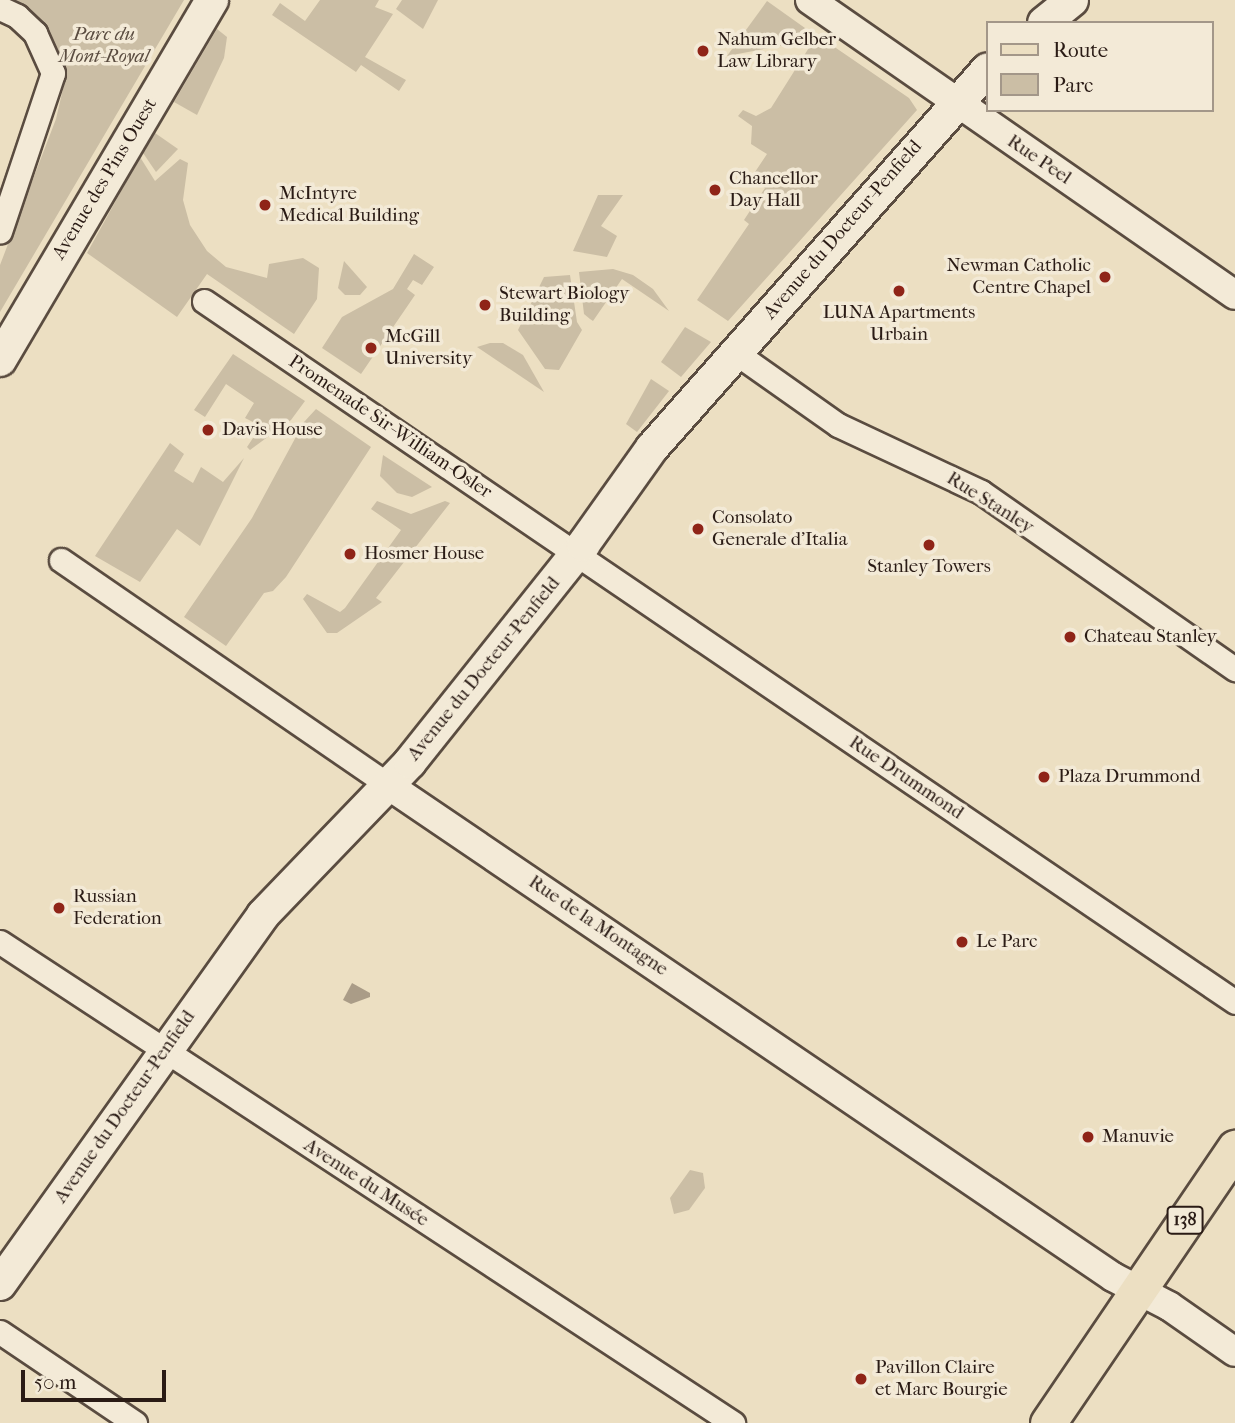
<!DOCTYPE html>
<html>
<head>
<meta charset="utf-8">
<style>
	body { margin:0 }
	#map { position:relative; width:1235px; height:1423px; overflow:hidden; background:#ecdfc2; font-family:"IM FELL French Canon",serif }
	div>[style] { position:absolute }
	.green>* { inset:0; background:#cbbea5 }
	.water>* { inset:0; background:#aa9c87 }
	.roads { filter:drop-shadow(2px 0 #5a4c40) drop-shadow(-2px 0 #5a4c40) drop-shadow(0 2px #5a4c40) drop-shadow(0 -2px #5a4c40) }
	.minor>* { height:23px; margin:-11.5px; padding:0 11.5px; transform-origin:11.5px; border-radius:11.5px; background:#f3ead7 }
	.tertiary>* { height:28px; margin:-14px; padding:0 14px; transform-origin:14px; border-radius:14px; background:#f3ead7 }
	.secondary>* { height:32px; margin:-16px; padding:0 16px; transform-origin:16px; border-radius:16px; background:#f3ead7 }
	.primary>* { height:35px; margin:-17.5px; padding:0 17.5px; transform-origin:17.5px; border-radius:17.5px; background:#ecdfc2 }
	.dots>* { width:19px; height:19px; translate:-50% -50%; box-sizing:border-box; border:4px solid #f3ead7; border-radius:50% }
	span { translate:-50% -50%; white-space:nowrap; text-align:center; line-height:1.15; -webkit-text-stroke:7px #f3ead7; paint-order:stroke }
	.shield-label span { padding:2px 5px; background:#f3ead7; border:2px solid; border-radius:5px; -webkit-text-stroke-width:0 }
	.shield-label { font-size:18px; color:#2a1b15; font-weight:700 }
	.park-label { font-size:19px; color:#5a4c40; font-style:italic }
	.poi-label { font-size:19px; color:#2a1b15 }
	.left { translate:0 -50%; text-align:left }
	.right { translate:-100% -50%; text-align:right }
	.street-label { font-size:19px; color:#2a1b15 }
	.legend { position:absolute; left:986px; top:21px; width:228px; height:91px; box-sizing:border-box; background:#f3ead7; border:2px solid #a39789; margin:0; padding:9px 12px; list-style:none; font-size:21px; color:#2a1b15 }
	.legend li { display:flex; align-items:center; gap:14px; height:35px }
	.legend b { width:35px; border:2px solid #a39789 }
	.scale { position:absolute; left:21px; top:1370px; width:145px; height:32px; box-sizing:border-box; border:4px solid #2a1b15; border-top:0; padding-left:9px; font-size:21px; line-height:24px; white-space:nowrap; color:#2a1b15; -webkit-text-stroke:5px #f3ead7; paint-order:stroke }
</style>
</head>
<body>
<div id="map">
	<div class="green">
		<div style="clip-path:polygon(13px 0,184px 0,0 312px,0 265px,56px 119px,66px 76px,41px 24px)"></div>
		<div style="clip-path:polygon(320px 0,379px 0,375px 7px,393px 14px,365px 57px,406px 80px,399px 91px,361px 65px,356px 72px,272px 15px,280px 3px,305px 21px)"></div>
		<div style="clip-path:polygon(402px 0,438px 0,423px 29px,396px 9px)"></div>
		<div style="clip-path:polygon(767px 1px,805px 28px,785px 45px,727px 56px)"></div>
		<div style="clip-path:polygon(217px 29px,227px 37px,224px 58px,197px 115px,174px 102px)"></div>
		<div style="clip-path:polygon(817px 35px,909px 98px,917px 110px,728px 321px,697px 300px,749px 224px,744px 220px,765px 188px,751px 178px,767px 154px,751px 144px,752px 126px,738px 116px,743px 110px,756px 116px,771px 108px)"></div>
		<div style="clip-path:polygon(155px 133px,178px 149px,156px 172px,143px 153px)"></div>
		<div style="clip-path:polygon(140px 157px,155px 181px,180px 159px,188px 163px,183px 200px,190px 225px,207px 251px,226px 267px,267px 278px,269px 264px,303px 258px,319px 268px,317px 299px,294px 334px,207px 274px,177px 317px,87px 253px)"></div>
		<div style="clip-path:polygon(598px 195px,623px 195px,601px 226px,617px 236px,607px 257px,573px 251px)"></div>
		<div style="clip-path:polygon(414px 254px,434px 267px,422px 285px,413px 280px,407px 289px,415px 295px,361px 374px,322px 348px,342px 317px,393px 289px)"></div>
		<div style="clip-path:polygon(344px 261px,367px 287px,360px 295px,345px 295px,338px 288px)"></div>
		<div style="clip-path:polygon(613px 269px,633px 275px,653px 289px,669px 311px,622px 279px,593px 321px,590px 319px,584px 314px,579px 272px)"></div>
		<div style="clip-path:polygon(570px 275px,577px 322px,582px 330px,559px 370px,545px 369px,518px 330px,544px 277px)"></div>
		<div style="clip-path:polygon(685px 327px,711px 342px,681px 377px,661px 362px)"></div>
		<div style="clip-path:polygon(490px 343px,503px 343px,523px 355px,544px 392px,477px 347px)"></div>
		<div style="clip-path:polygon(233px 354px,305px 401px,291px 420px,250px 450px,247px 447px,261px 426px,245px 418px,254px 403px,226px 384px,205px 417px,194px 410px)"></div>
		<div style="clip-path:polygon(651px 379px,669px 391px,637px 432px,626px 424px)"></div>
		<div style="clip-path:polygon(316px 409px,371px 447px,286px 577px,273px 591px,264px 593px,226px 646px,184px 617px,252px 518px,304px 422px)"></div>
		<div style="clip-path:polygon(170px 443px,184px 454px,174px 471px,193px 483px,201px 467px,223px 482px,244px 458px,200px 546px,177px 529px,140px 582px,95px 556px)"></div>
		<div style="clip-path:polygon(383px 455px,432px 487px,412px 497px,397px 493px,380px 476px)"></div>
		<div style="clip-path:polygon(377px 501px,411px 514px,445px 501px,450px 503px,376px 598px,382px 602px,337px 633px,327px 633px,303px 599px,307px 594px,340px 612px,345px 608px,401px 530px,371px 509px)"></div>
		<div style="clip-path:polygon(690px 1170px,703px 1173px,705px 1188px,689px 1210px,674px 1214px,670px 1198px)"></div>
	</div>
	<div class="water">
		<div style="clip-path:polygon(352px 983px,370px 993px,370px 997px,351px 1004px,343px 1000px)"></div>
	</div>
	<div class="roads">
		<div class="minor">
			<div style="left:0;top:8px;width:19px;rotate:25deg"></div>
			<div style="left:17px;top:16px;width:25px;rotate:43deg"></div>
			<div style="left:35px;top:33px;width:44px;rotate:65.8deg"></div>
			<div style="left:53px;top:73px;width:167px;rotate:108.5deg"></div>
			<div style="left:204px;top:301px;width:1247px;rotate:34.21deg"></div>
			<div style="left:736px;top:353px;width:125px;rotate:35.2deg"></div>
			<div style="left:838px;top:425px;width:158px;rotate:25.1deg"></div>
			<div style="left:981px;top:492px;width:310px;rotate:34.9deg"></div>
			<div style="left:61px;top:560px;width:397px;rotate:34.5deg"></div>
			<div style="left:0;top:942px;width:877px;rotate:33.27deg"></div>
			<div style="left:0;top:1332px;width:163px;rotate:34deg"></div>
		</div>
		<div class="tertiary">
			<div style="left:810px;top:0;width:517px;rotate:34.77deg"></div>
			<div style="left:388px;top:785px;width:876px;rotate:34.16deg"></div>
			<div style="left:1113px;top:1277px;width:63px;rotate:27.4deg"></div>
			<div style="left:1169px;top:1306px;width:80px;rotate:34.9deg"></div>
		</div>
		<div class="secondary">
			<div style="left:1044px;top:23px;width:36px;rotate:-39deg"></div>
			<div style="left:0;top:360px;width:418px;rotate:-59.5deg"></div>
			<div style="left:0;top:1284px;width:453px;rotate:-54.5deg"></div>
			<div style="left:263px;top:915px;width:212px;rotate:-46.1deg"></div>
			<div style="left:410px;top:762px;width:278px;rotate:-51.4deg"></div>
			<div style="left:583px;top:545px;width:119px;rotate:-54.6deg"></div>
			<div style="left:652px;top:448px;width:506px;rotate:-48.44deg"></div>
		</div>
		<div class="primary">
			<div style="left:1048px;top:1423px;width:333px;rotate:-55.8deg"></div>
		</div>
	</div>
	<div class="dots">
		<div style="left:703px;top:51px;background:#8f2418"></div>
		<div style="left:715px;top:190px;background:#8f2418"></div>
		<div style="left:265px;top:205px;background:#8f2418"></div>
		<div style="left:1105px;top:277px;background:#8f2418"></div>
		<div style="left:899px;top:291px;background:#8f2418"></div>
		<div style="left:485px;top:305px;background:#8f2418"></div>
		<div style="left:371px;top:348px;background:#8f2418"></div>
		<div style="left:208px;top:430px;background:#8f2418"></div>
		<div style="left:698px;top:529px;background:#8f2418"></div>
		<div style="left:929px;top:545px;background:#8f2418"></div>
		<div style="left:350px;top:554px;background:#8f2418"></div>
		<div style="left:1070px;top:637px;background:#8f2418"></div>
		<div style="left:1044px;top:777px;background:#8f2418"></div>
		<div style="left:59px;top:908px;background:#8f2418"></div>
		<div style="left:962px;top:942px;background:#8f2418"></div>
		<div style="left:1088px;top:1137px;background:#8f2418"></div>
		<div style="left:861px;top:1379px;background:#8f2418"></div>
	</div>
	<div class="shield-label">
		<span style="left:1185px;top:1220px">138</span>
	</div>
	<div class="park-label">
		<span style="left:104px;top:46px">Parc du<br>Mont-Royal</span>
	</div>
	<div class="poi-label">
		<span class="left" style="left:717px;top:51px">Nahum Gelber<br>Law Library</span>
		<span class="left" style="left:729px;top:190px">Chancellor<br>Day Hall</span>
		<span class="left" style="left:279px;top:205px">McIntyre<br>Medical Building</span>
		<span class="right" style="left:1091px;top:277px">Newman Catholic<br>Centre Chapel</span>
		<span class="left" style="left:499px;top:305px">Stewart Biology<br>Building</span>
		<span style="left:899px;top:324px">LUNA Apartments<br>Urbain</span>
		<span class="left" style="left:385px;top:348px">McGill<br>University</span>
		<span class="left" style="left:222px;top:430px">Davis House</span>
		<span class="left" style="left:712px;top:529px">Consolato<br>Generale d'Italia</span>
		<span class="left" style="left:364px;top:554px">Hosmer House</span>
		<span style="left:929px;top:567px">Stanley Towers</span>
		<span class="left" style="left:1084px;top:637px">Chateau Stanley</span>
		<span class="left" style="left:1058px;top:777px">Plaza Drummond</span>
		<span class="left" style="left:73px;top:908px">Russian<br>Federation</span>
		<span class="left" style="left:976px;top:942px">Le Parc</span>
		<span class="left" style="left:1102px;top:1137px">Manuvie</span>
		<span class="left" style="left:875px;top:1379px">Pavillon Claire<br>et Marc Bourgie</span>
	</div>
	<div class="street-label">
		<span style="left:1039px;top:160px;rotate:34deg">Rue Peel</span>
		<span style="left:105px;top:179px;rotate:-59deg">Avenue des Pins Ouest</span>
		<span style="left:843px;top:230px;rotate:-49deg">Avenue du Docteur-Penfield</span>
		<span style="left:390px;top:427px;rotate:34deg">Promenade Sir-William-Osler</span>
		<span style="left:990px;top:503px;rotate:32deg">Rue Stanley</span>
		<span style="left:484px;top:669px;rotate:-51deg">Avenue du Docteur-Penfield</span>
		<span style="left:906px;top:778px;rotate:34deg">Rue Drummond</span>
		<span style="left:598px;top:926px;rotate:34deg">Rue de la Montagne</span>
		<span style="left:125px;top:1107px;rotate:-55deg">Avenue du Docteur-Penfield</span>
		<span style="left:366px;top:1183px;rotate:33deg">Avenue du Musée</span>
	</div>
	<ul class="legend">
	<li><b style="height:9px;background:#ecdfc2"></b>Route</li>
	<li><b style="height:19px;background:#cbbea5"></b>Parc</li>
	</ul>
	<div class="scale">50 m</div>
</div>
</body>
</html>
